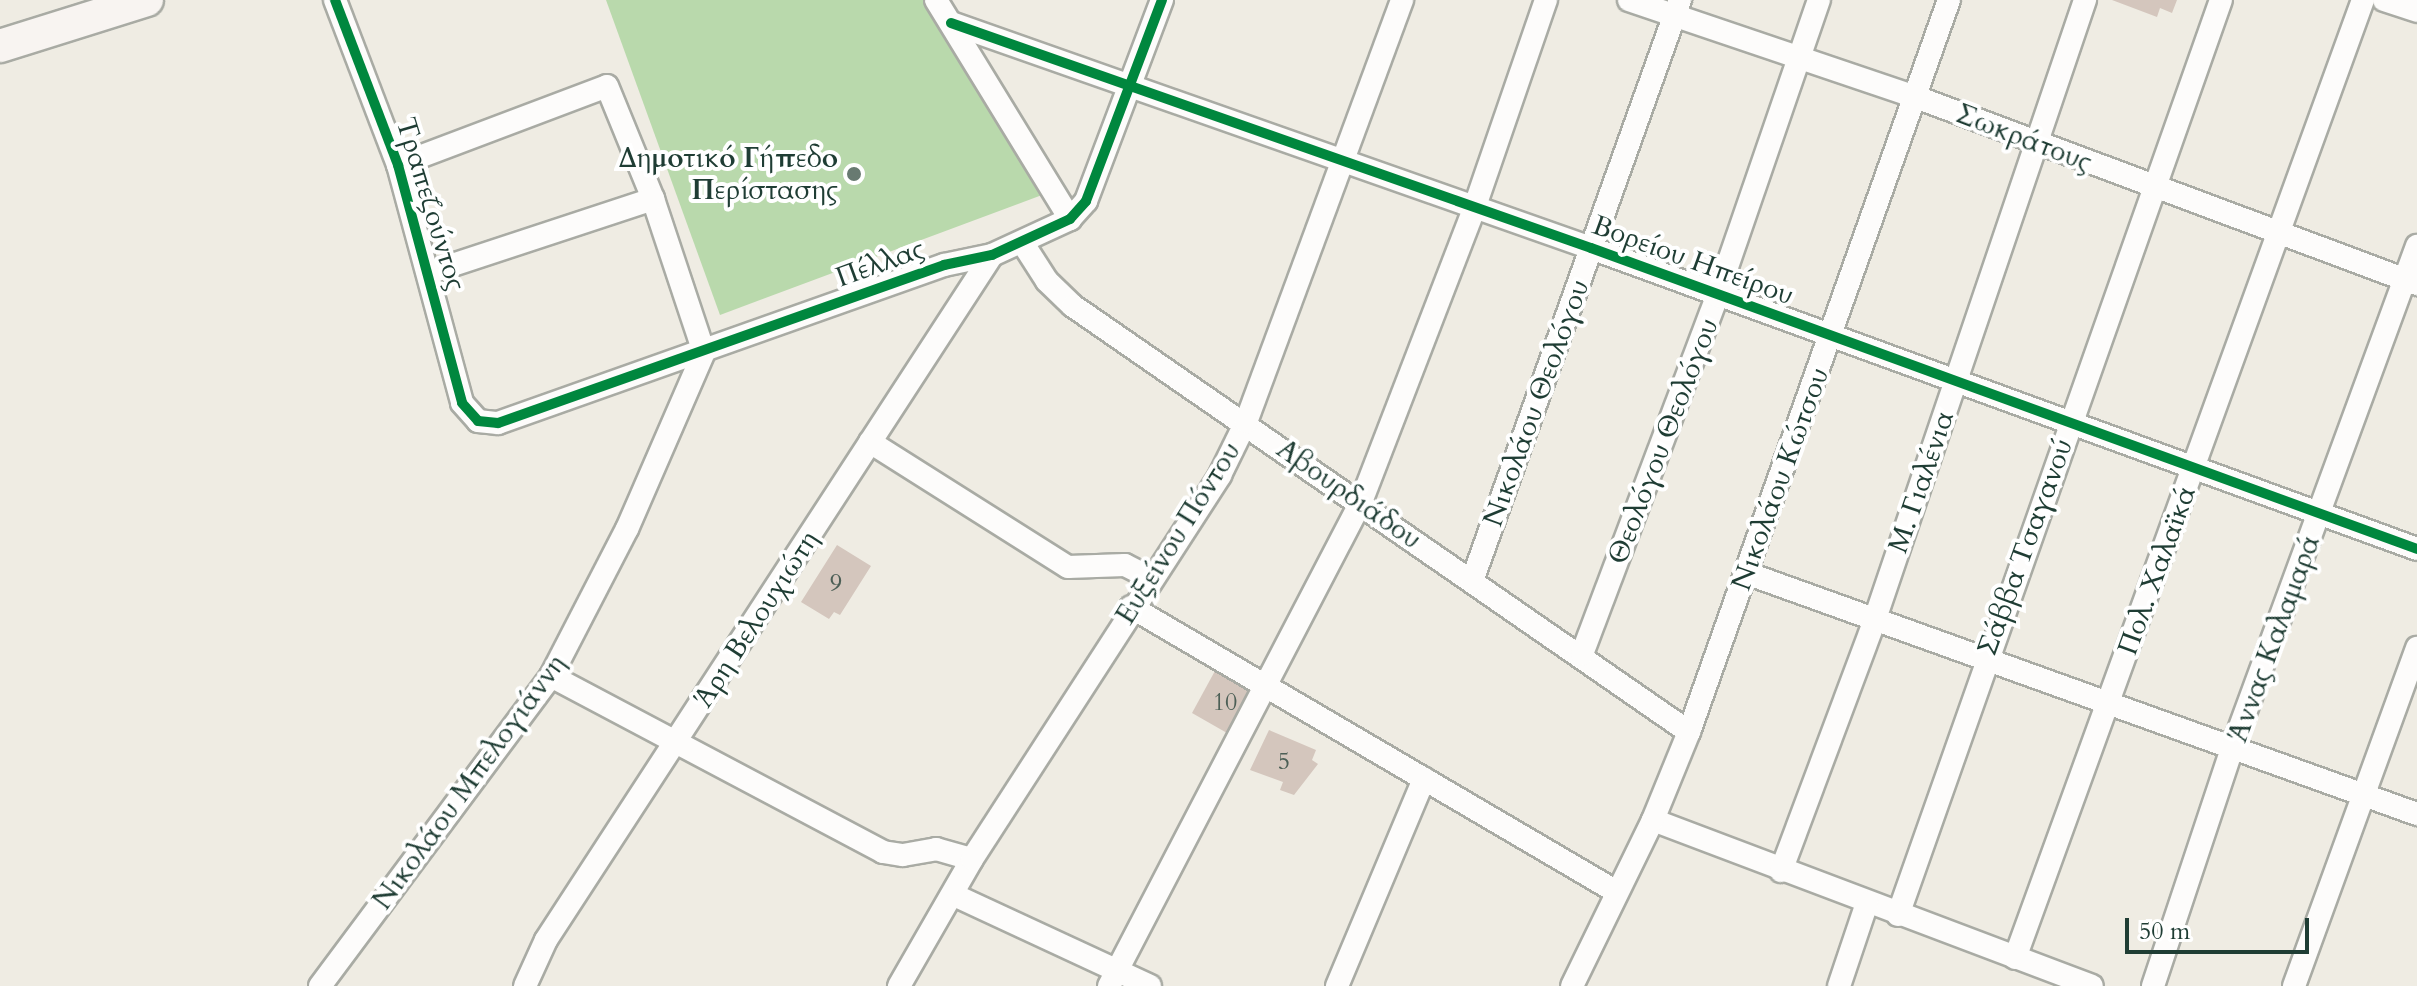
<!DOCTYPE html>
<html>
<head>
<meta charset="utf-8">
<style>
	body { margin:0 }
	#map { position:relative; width:2417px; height:986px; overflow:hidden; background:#efece3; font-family:Cardo,serif }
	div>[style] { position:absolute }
	.green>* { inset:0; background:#b9d9ac }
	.building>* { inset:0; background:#d4c6bd }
	.roads { filter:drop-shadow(2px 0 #a9aba4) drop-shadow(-2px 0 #a9aba4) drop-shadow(0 2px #a9aba4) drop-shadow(0 -2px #a9aba4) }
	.street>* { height:22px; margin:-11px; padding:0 11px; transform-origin:11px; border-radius:11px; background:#fdfcfb }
	.secondary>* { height:32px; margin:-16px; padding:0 16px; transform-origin:16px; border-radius:16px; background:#f8f4f1 }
	.cycleway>* { height:10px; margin:-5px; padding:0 5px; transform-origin:5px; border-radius:5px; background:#00873e }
	.dots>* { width:22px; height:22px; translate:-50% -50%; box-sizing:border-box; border:4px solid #fff; border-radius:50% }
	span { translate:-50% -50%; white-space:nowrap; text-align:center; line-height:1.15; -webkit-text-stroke:8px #fff; paint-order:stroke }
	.number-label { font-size:24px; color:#4c5f56 }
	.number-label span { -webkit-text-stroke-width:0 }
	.street-label { font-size:28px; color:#1f3d34 }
	.poi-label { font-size:28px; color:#1f3d34; font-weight:700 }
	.right { translate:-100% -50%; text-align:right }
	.scale { position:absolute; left:2125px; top:918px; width:184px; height:36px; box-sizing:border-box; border:4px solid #1f3d34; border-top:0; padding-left:10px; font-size:24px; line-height:28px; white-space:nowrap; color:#1f3d34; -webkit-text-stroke:6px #fff; paint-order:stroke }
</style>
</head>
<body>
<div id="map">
	<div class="green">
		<div style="clip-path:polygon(606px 0,928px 0,1050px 192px,720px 315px)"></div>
	</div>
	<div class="building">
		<div style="clip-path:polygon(2112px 0,2177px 0,2172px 13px,2160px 8px,2157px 17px)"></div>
		<div style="clip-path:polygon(837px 545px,871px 566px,840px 615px,834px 612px,829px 619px,801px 602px)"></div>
		<div style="clip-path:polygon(1216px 669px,1259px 692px,1234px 737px,1192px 713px)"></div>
		<div style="clip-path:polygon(1269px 730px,1316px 750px,1312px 760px,1318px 764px,1294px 795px,1280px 790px,1283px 782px,1250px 770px)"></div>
	</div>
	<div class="roads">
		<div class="street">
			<div style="left:335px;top:0;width:177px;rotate:69.1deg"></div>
			<div style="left:398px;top:165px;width:246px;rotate:74.9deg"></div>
			<div style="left:462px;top:403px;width:24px;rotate:48deg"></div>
			<div style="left:478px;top:421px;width:20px;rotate:6deg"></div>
			<div style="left:498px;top:423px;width:473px;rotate:-19.5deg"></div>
			<div style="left:944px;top:265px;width:49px;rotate:-11.8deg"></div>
			<div style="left:992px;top:255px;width:86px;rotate:-24.8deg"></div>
			<div style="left:1070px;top:219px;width:24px;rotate:-48deg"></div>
			<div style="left:1086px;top:201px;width:215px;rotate:-69.3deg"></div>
			<div style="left:936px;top:0;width:257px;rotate:58.5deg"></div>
			<div style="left:1629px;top:0;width:303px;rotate:18.7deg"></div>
			<div style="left:1916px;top:97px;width:535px;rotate:20.47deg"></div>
			<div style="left:2384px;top:0;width:35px;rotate:18deg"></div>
			<div style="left:951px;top:23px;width:678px;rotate:19.37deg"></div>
			<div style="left:1591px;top:248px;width:879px;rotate:20.02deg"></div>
			<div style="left:398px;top:165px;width:223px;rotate:-20.7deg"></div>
			<div style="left:607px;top:86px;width:122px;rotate:67.8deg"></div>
			<div style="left:653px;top:199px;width:161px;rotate:71.6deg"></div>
			<div style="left:1022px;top:242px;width:46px;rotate:57.3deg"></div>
			<div style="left:1047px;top:281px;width:36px;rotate:44deg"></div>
			<div style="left:1073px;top:306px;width:749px;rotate:34.67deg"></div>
			<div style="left:428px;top:273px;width:237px;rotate:-18.2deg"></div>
			<div style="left:870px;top:442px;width:234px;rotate:32.3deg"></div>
			<div style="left:1068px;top:567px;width:57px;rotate:-2deg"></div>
			<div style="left:1125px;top:565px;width:27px;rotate:27deg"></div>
			<div style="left:1746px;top:573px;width:713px;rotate:19.76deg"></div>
			<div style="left:1472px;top:581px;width:617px;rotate:-70.3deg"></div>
			<div style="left:1131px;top:607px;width:561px;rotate:30.4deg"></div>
			<div style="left:1582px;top:654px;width:383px;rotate:-69.3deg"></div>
			<div style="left:1717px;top:296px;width:313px;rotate:-71deg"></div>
			<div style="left:551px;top:676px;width:376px;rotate:27.9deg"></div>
			<div style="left:883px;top:852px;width:20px;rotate:9deg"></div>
			<div style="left:903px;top:855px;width:34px;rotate:-10deg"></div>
			<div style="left:936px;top:849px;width:37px;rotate:16deg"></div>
			<div style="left:1653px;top:820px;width:469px;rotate:20.7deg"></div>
			<div style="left:1781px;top:871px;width:269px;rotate:-69.5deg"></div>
			<div style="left:1875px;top:619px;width:654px;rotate:-71.26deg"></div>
			<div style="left:954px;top:895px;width:216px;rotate:24.9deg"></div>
			<div style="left:1898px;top:915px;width:970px;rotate:-70.56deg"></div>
			<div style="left:2015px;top:958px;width:1019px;rotate:-70.04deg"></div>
			<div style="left:320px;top:986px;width:387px;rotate:-53.3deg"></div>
			<div style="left:551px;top:676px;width:165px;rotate:-62.7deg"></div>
			<div style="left:627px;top:529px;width:193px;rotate:-66.5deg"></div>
			<div style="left:525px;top:986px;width:51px;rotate:-65.5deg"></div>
			<div style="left:546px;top:940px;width:817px;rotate:-56.93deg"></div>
			<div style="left:899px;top:986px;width:146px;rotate:-60.1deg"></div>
			<div style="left:972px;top:859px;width:457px;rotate:-57.1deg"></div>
			<div style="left:1220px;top:475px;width:59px;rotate:-63.9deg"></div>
			<div style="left:1246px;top:422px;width:450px;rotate:-69.7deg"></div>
			<div style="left:1109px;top:986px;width:546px;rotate:-62.5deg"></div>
			<div style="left:1361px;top:502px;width:314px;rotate:-68.9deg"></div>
			<div style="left:1474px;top:209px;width:221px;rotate:-71deg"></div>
			<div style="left:1337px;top:986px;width:225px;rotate:-67.2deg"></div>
			<div style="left:1572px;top:986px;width:185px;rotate:-64deg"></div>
			<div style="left:1653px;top:820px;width:95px;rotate:-67.8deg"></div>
			<div style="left:1689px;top:732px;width:777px;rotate:-70.45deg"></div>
			<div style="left:1839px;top:986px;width:88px;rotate:-71.4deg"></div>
			<div style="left:2153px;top:986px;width:253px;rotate:-71.6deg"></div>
			<div style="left:2233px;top:746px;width:533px;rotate:-69.8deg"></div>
			<div style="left:2294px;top:986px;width:360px;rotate:-70deg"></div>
		</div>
		<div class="secondary">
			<div style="left:0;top:46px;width:154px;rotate:-17.4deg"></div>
		</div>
	</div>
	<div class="cycleway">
		<div style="left:335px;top:0;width:177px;rotate:69.1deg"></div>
		<div style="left:398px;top:165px;width:246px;rotate:74.9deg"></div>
		<div style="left:462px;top:403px;width:24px;rotate:48deg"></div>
		<div style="left:478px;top:421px;width:20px;rotate:6deg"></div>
		<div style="left:498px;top:423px;width:473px;rotate:-19.5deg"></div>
		<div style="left:944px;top:265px;width:49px;rotate:-11.8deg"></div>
		<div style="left:992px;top:255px;width:86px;rotate:-24.8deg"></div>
		<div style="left:1070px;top:219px;width:24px;rotate:-48deg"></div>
		<div style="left:1086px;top:201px;width:215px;rotate:-69.3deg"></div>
		<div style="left:951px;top:23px;width:678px;rotate:19.37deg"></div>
		<div style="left:1591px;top:248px;width:879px;rotate:20.02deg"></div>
	</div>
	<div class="dots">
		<div style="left:854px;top:174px;background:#687a71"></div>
	</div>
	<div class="number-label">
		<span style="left:836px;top:584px">9</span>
		<span style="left:1225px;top:703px">10</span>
		<span style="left:1284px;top:762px">5</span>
	</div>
	<div class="street-label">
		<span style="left:2024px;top:138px;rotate:21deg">Σωκράτους</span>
		<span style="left:431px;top:204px;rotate:73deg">Τραπεζούντος</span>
		<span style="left:1693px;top:260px;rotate:20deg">Βορείου Ηπείρου</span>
		<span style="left:880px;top:263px;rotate:-20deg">Πέλλας</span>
		<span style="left:1536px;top:403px;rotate:-70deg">Νικολάου Θεολόγου</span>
		<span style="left:1663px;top:441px;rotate:-69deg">Θεολόγου Θεολόγου</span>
		<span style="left:1780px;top:479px;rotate:-70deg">Νικολάου Κώτσου</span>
		<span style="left:1921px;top:482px;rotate:-71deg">Μ. Γιαλένια</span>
		<span style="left:1349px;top:494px;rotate:35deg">Αβουρδιάδου</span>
		<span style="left:1178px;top:533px;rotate:-58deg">Ευξείνου Πόντου</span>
		<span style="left:2025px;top:547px;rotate:-70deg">Σάββα Τσαγανού</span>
		<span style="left:2157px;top:570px;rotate:-70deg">Πολ. Χαλαϊκά</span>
		<span style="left:756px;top:619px;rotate:-57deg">Άρη Βελουχιώτη</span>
		<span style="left:2274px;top:638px;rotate:-70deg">Άννας Καλαμαρά</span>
		<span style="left:469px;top:782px;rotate:-54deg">Νικολάου Μπελογιάννη</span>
	</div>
	<div class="poi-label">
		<span class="right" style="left:838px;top:174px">Δημοτικό Γήπεδο<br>Περίστασης</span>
	</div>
	<div class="scale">50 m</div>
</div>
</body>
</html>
